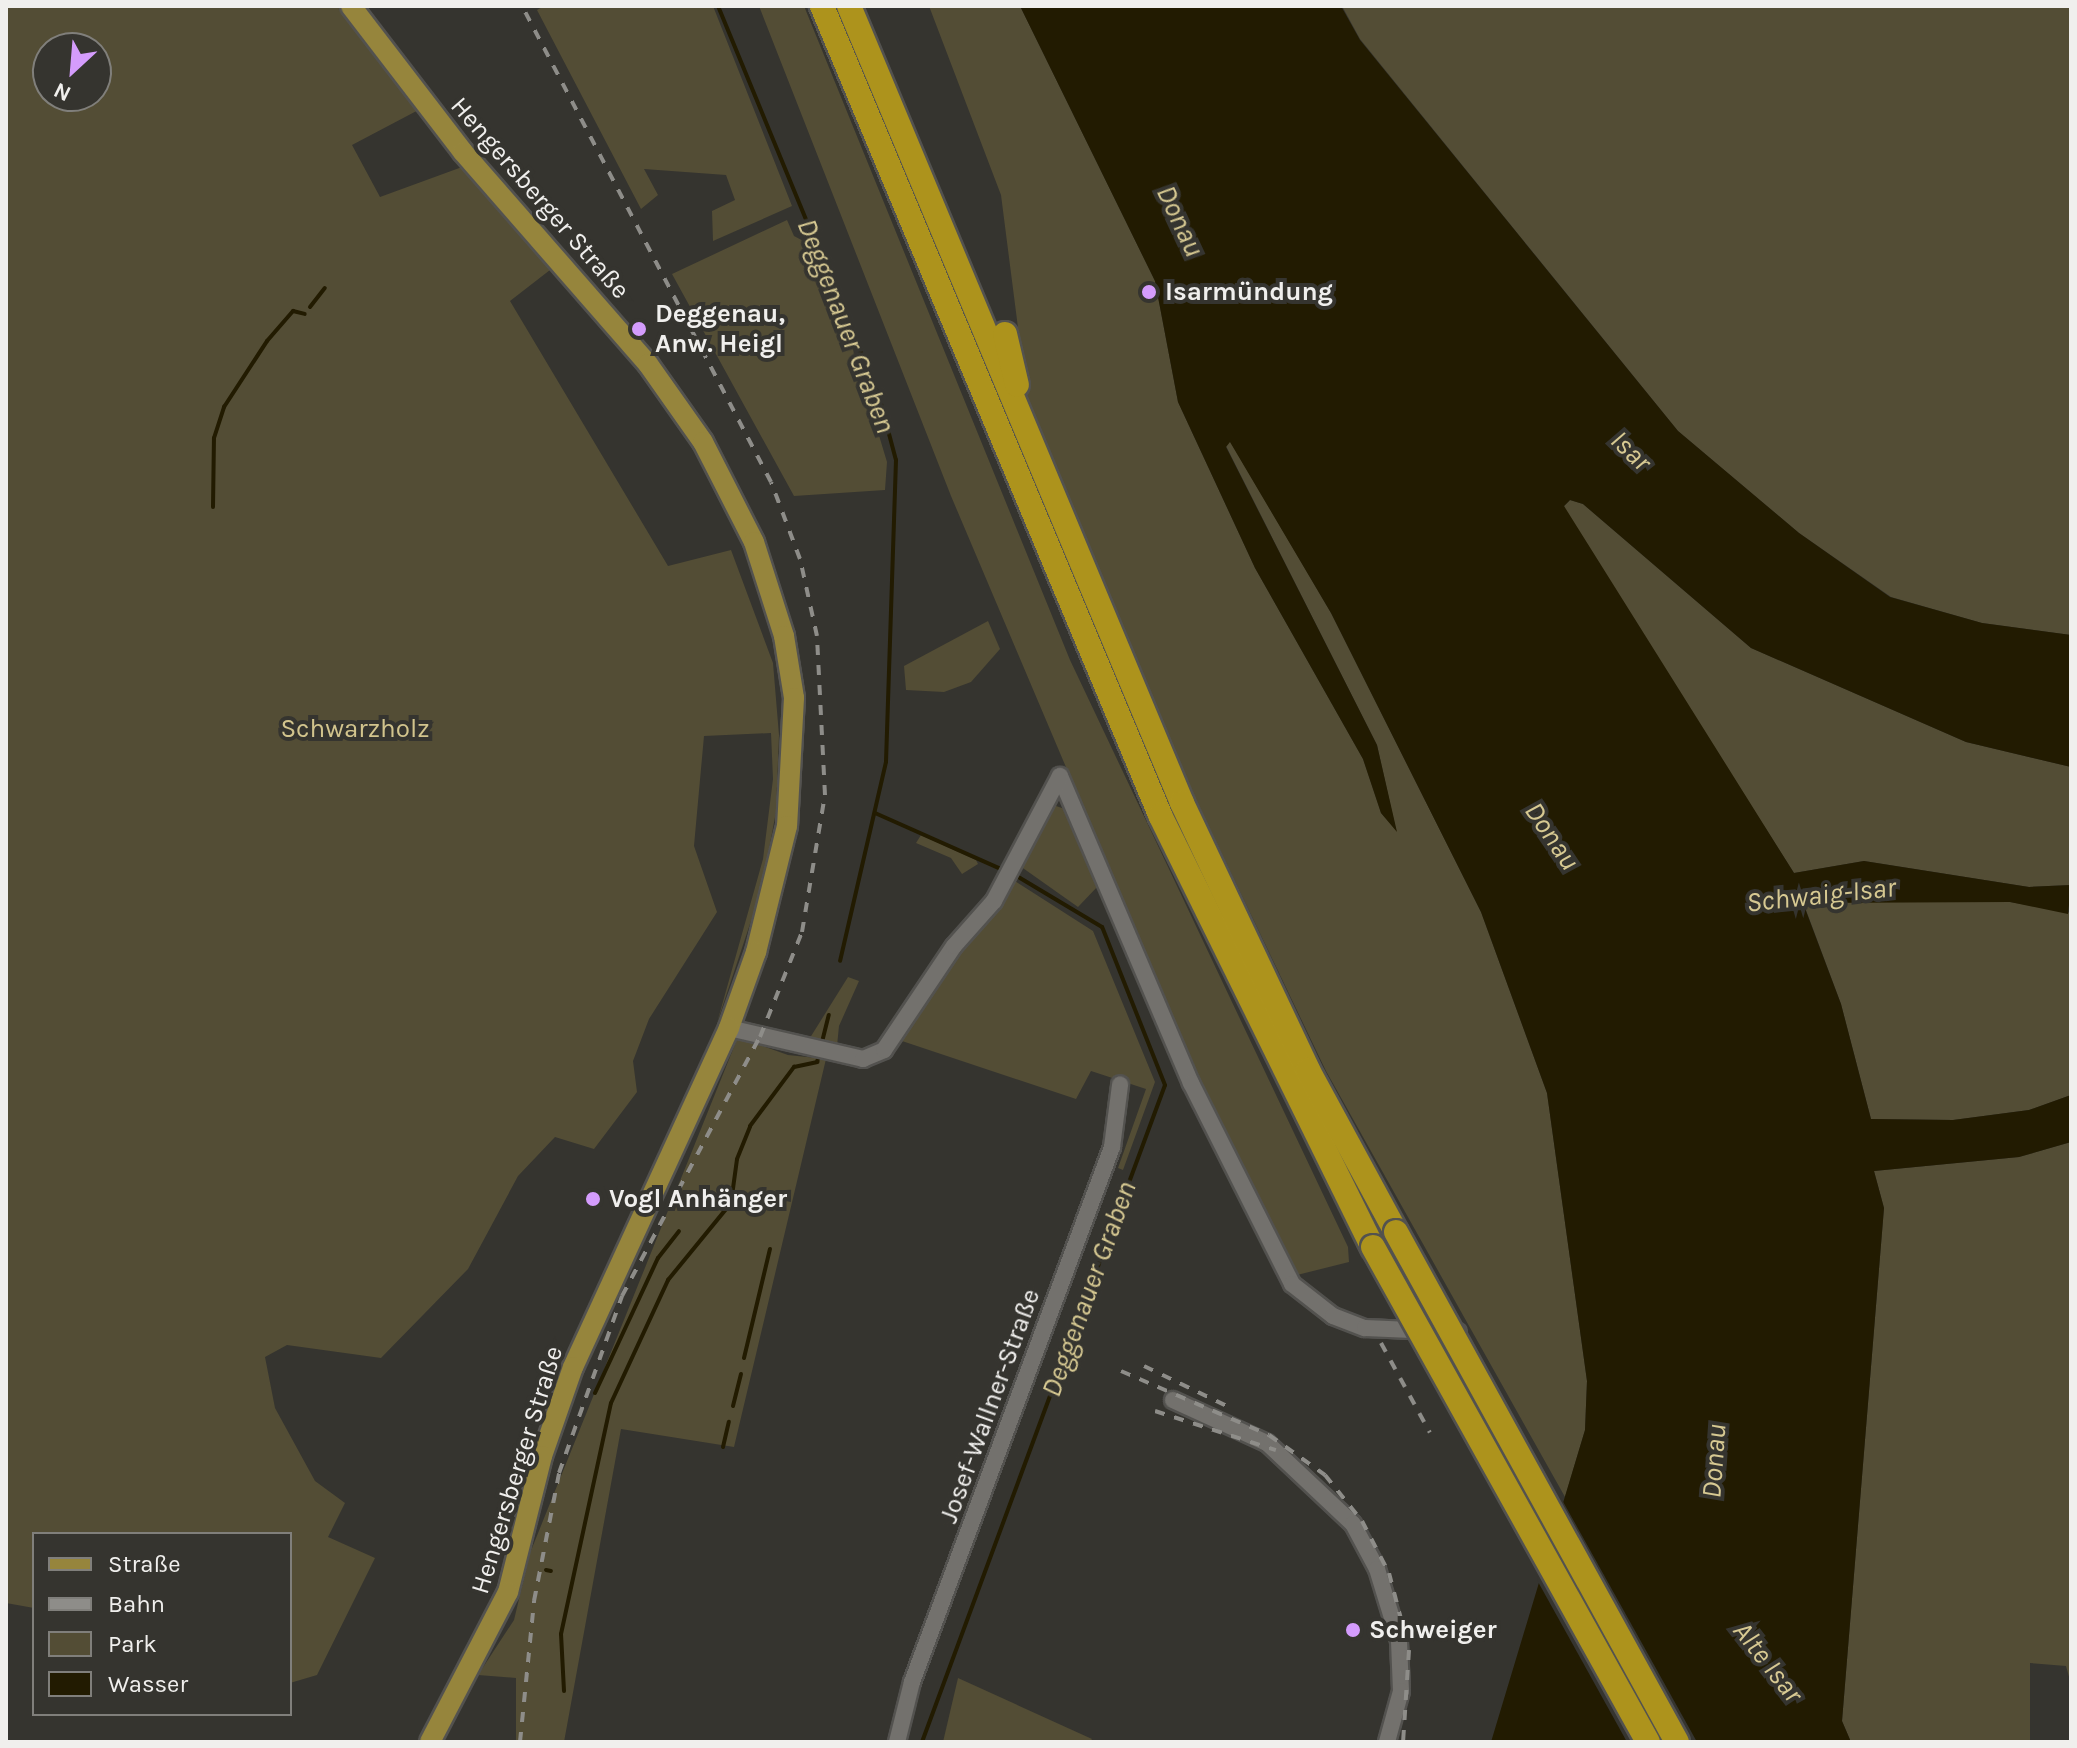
<!DOCTYPE html>
<html>
<head>
<meta charset="utf-8">
<style>
	body { margin:0 }
	#map { position:relative; width:2077px; height:1748px; overflow:hidden; background:#35342f; font-family:Karla,sans-serif }
	div>[style] { position:absolute }
	.green>* { inset:0; background:#534d35 }
	.water>* { inset:0; background:#221b01 }
	.pier>* { inset:0; background:#35342f }
	.stream>* { height:4px; margin:-2px; padding:0 2px; transform-origin:2px; border-radius:2px; background:#221b01 }
	.roads { filter:drop-shadow(2px 0 #53524f) drop-shadow(-2px 0 #53524f) drop-shadow(0 2px #53524f) drop-shadow(0 -2px #53524f) }
	.minor>* { height:16px; margin:-8px; padding:0 8px; transform-origin:8px; border-radius:8px; background:#73716d }
	.major>* { height:20px; margin:-10px; padding:0 10px; transform-origin:10px; border-radius:10px; background:#96853c }
	.highway>* { height:24px; margin:-12px; padding:0 12px; transform-origin:12px; border-radius:12px; background:#ad931c }
	.rail>* { height:4px; margin-top:-2px; transform-origin:0; background:repeating-linear-gradient(90deg,#8e8d89 0 10px,transparent 0 20px) }
	.bridges { filter:drop-shadow(2px 0 #53524f) drop-shadow(-2px 0 #53524f) drop-shadow(0 2px #53524f) drop-shadow(0 -2px #53524f) }
	.highway-bridge>* { height:24px; margin:-12px; padding:0 12px; transform-origin:12px; border-radius:12px; background:#ad931c }
	.dots>* { width:22px; height:22px; translate:-50% -50%; box-sizing:border-box; border:4px solid #35342f; border-radius:50% }
	span { translate:-50% -50%; white-space:nowrap; text-align:center; line-height:1.15; -webkit-text-stroke:8px #35342f; paint-order:stroke }
	.street-label { font-size:26px; color:#f0efed }
	.poi-label { font-size:26px; color:#f0efed; font-weight:700 }
	.left { translate:0 -50%; text-align:left }
	.park-label { font-size:26px; color:#d2c48d }
	.water-label { font-size:28px; color:#d7c992; font-style:italic }
	.frame { position:absolute; inset:0; border:8px solid #f0efed; pointer-events:none }
	.legend { position:absolute; left:32px; top:1532px; width:260px; height:184px; box-sizing:border-box; background:#35342f; border:2px solid #807f7b; margin:0; padding:10px 14px; list-style:none; font-size:24px; color:#f0efed }
	.legend li { display:flex; align-items:center; gap:16px; height:40px }
	.legend b { width:40px; border:2px solid #807f7b }
	.north { position:absolute; left:32px; top:32px; width:80px; height:80px; box-sizing:border-box; background:#35342f; border:2px solid #807f7b; border-radius:50%; rotate:206deg; font-size:22px; font-weight:700; line-height:32px; text-align:center; color:#f0efed }
	.north::after { content:''; display:block; margin:auto; width:28px; height:36px; background:#d49cfc; clip-path:polygon(50% 0,100% 100%,50% 72%,0 100%) }
</style>
</head>
<body>
<div id="map">
	<div class="green">
		<div style="clip-path:polygon(evenodd,6px 6px,351px 6px,426px 106px,352px 145px,380px 197px,473px 163px,550px 270px,510px 301px,668px 566px,731px 550px,773px 663px,779px 735px,776px 812px,761px 891px,717px 1023px,763px 859px,773px 779px,771px 733px,704px 736px,694px 846px,717px 912px,649px 1019px,633px 1061px,637px 1092px,594px 1149px,555px 1137px,518px 1176px,468px 1269px,381px 1358px,287px 1345px,265px 1357px,275px 1408px,315px 1481px,345px 1503px,328px 1537px,375px 1558px,317px 1675px,290px 1683px,290px 1534px,34px 1534px,34px 1608px,6px 1603px,6px 6px,48px 48px,96px 48px,96px 96px,48px 96px,48px 48px)"></div>
		<div style="clip-path:polygon(544px 6px,713px 6px,792px 206px,713px 241px,712px 211px,735px 200px,726px 175px,644px 169px,658px 195px,641px 209px,537px 10px)"></div>
		<div style="clip-path:polygon(759px 6px,804px 6px,1070px 660px,1348px 1247px,1349px 1262px,1297px 1275px,1194px 1069px,951px 496px)"></div>
		<div style="clip-path:polygon(929px 6px,1020px 6px,1155px 281px,1178px 402px,1255px 568px,1363px 759px,1381px 813px,1396px 830px,1377px 745px,1226px 446px,1230px 441px,1331px 613px,1481px 912px,1547px 1093px,1587px 1381px,1585px 1430px,1565px 1497px,1326px 1071px,1197px 802px,1028px 406px,1001px 195px)"></div>
		<div style="clip-path:polygon(1342px 6px,2071px 6px,2071px 635px,1982px 623px,1891px 597px,1799px 533px,1678px 431px,1360px 39px)"></div>
		<div style="clip-path:polygon(787px 220px,794px 236px,809px 244px,850px 339px,887px 462px,885px 490px,794px 496px,672px 274px)"></div>
		<div style="clip-path:polygon(1570px 500px,1583px 504px,1751px 648px,1966px 742px,2071px 767px,2071px 885px,2029px 887px,1864px 861px,1794px 873px,1569px 520px,1564px 506px)"></div>
		<div style="clip-path:polygon(988px 621px,1000px 649px,971px 682px,944px 692px,906px 690px,904px 666px)"></div>
		<div style="clip-path:polygon(1053px 805px,1068px 810px,1099px 885px,1078px 907px,1020px 866px)"></div>
		<div style="clip-path:polygon(921px 835px,976px 860px,978px 864px,962px 874px,951px 858px,916px 843px)"></div>
		<div style="clip-path:polygon(1015px 881px,1093px 931px,1155px 1082px,1123px 1170px,1118px 1168px,1146px 1089px,1091px 1071px,1076px 1099px,896px 1039px,921px 996px)"></div>
		<div style="clip-path:polygon(1901px 899px,2010px 902px,2071px 913px,2071px 1095px,2029px 1110px,1953px 1120px,1871px 1119px,1841px 1004px,1803px 902px)"></div>
		<div style="clip-path:polygon(848px 977px,859px 981px,839px 1026px,837px 1046px,808px 1041px)"></div>
		<div style="clip-path:polygon(738px 1037px,788px 1055px,826px 1059px,734px 1447px,621px 1429px,564px 1742px,516px 1742px,516px 1678px,478px 1675px,514px 1620px,530px 1553px)"></div>
		<div style="clip-path:polygon(2071px 1142px,2071px 1684px,2066px 1666px,2030px 1663px,2030px 1742px,1851px 1742px,1842px 1721px,1884px 1208px,1874px 1171px,2019px 1157px)"></div>
		<div style="clip-path:polygon(958px 1678px,1092px 1739px,1090px 1742px,943px 1742px)"></div>
	</div>
	<div class="water">
		<div style="clip-path:polygon(1020px 6px,1341px 6px,1360px 40px,1678px 431px,1799px 533px,1890px 597px,1982px 623px,2071px 635px,2071px 767px,1966px 742px,1751px 648px,1583px 504px,1570px 500px,1564px 506px,1794px 873px,1864px 861px,2029px 887px,2071px 885px,2068px 914px,2010px 902px,1803px 903px,1841px 1004px,1871px 1119px,1953px 1120px,2029px 1110px,2071px 1095px,2071px 1142px,2019px 1157px,1874px 1171px,1884px 1208px,1842px 1721px,1851px 1742px,1491px 1742px,1585px 1430px,1587px 1381px,1547px 1093px,1481px 912px,1331px 613px,1230px 442px,1226px 447px,1377px 745px,1397px 832px,1381px 813px,1363px 759px,1255px 568px,1178px 402px,1155px 281px)"></div>
	</div>
	<div class="pier">
		<div style="clip-path:polygon(1561px 1498px,1697px 1742px,1627px 1742px,1537px 1580px)"></div>
	</div>
	<div class="stream">
		<div style="left:718px;top:6px;width:426px;rotate:67.6deg"></div>
		<div style="left:880px;top:400px;width:62px;rotate:75.1deg"></div>
		<div style="left:896px;top:460px;width:302px;rotate:91.9deg"></div>
		<div style="left:886px;top:762px;width:204px;rotate:103deg"></div>
		<div style="left:310px;top:307px;width:24px;rotate:-52deg"></div>
		<div style="left:213px;top:507px;width:69px;rotate:-89.2deg"></div>
		<div style="left:214px;top:438px;width:33px;rotate:-72deg"></div>
		<div style="left:224px;top:407px;width:79px;rotate:-56.9deg"></div>
		<div style="left:267px;top:341px;width:40px;rotate:-49deg"></div>
		<div style="left:293px;top:311px;width:12px;rotate:14deg"></div>
		<div style="left:875px;top:813px;width:140px;rotate:24deg"></div>
		<div style="left:821px;top:1046px;width:32px;rotate:-76deg"></div>
		<div style="left:744px;top:1358px;width:112px;rotate:-76.6deg"></div>
		<div style="left:595px;top:1393px;width:149px;rotate:-65deg"></div>
		<div style="left:658px;top:1258px;width:34px;rotate:-52deg"></div>
		<div style="left:733px;top:1406px;width:33px;rotate:-76deg"></div>
		<div style="left:723px;top:1447px;width:26px;rotate:-77deg"></div>
		<div style="left:546px;top:1570px;width:5px;rotate:11deg"></div>
		<div style="left:564px;top:1691px;width:57px;rotate:-93deg"></div>
		<div style="left:561px;top:1634px;width:236px;rotate:-77.8deg"></div>
		<div style="left:611px;top:1403px;width:136px;rotate:-65.1deg"></div>
		<div style="left:668px;top:1280px;width:99px;rotate:-50.7deg"></div>
		<div style="left:731px;top:1203px;width:44px;rotate:-82.2deg"></div>
		<div style="left:737px;top:1159px;width:35px;rotate:-68deg"></div>
		<div style="left:750px;top:1126px;width:74px;rotate:-53.3deg"></div>
		<div style="left:794px;top:1067px;width:24px;rotate:-12deg"></div>
		<div style="left:817px;top:1062px;width:7px;rotate:-74deg"></div>
		<div style="left:922px;top:1742px;width:700px;rotate:-69.7deg"></div>
		<div style="left:1165px;top:1085px;width:170px;rotate:-111.7deg"></div>
		<div style="left:1102px;top:927px;width:96px;rotate:-149.1deg"></div>
	</div>
	<div class="roads">
		<div class="minor">
			<div style="left:1060px;top:776px;width:334px;rotate:66.9deg"></div>
			<div style="left:1191px;top:1083px;width:225px;rotate:63.3deg"></div>
			<div style="left:1292px;top:1284px;width:52px;rotate:38deg"></div>
			<div style="left:1333px;top:1316px;width:34px;rotate:21deg"></div>
			<div style="left:1365px;top:1328px;width:93px;rotate:2.5deg"></div>
			<div style="left:729px;top:1028px;width:138px;rotate:13deg"></div>
			<div style="left:863px;top:1059px;width:23px;rotate:-23deg"></div>
			<div style="left:884px;top:1050px;width:125px;rotate:-56.1deg"></div>
			<div style="left:954px;top:946px;width:60px;rotate:-48.4deg"></div>
			<div style="left:994px;top:901px;width:141px;rotate:-62.2deg"></div>
			<div style="left:1173px;top:1400px;width:103px;rotate:24.6deg"></div>
			<div style="left:1267px;top:1443px;width:118px;rotate:43.3deg"></div>
			<div style="left:1353px;top:1524px;width:51px;rotate:61.9deg"></div>
			<div style="left:1377px;top:1569px;width:75px;rotate:73deg"></div>
			<div style="left:1399px;top:1641px;width:50px;rotate:87.7deg"></div>
			<div style="left:1401px;top:1691px;width:53px;rotate:105.4deg"></div>
			<div style="left:897px;top:1742px;width:62px;rotate:-76deg"></div>
			<div style="left:912px;top:1682px;width:571px;rotate:-69.5deg"></div>
			<div style="left:1112px;top:1147px;width:63px;rotate:-82.6deg"></div>
		</div>
		<div class="major">
			<div style="left:351px;top:6px;width:184px;rotate:52.5deg"></div>
			<div style="left:463px;top:152px;width:281px;rotate:48.9deg"></div>
			<div style="left:648px;top:364px;width:95px;rotate:54.8deg"></div>
			<div style="left:703px;top:442px;width:112px;rotate:63deg"></div>
			<div style="left:754px;top:542px;width:99px;rotate:72.3deg"></div>
			<div style="left:784px;top:636px;width:63px;rotate:80.8deg"></div>
			<div style="left:794px;top:698px;width:128px;rotate:93.1deg"></div>
			<div style="left:787px;top:826px;width:130px;rotate:103.8deg"></div>
			<div style="left:756px;top:952px;width:81px;rotate:109.6deg"></div>
			<div style="left:729px;top:1028px;width:373px;rotate:114.7deg"></div>
			<div style="left:573px;top:1367px;width:94px;rotate:109.2deg"></div>
			<div style="left:542px;top:1456px;width:140px;rotate:104deg"></div>
			<div style="left:508px;top:1592px;width:169px;rotate:117.5deg"></div>
		</div>
		<div class="highway">
			<div style="left:822px;top:6px;width:877px;rotate:67.32deg"></div>
			<div style="left:1160px;top:815px;width:482px;rotate:63.8deg"></div>
			<div style="left:849px;top:6px;width:864px;rotate:67.32deg"></div>
			<div style="left:1182px;top:803px;width:295px;rotate:64.7deg"></div>
			<div style="left:1308px;top:1070px;width:184px;rotate:61.5deg"></div>
			<div style="left:1005px;top:334px;width:52px;rotate:76.8deg"></div>
		</div>
	</div>
	<div class="rail">
		<div style="left:1381px;top:1343px;width:102px;rotate:61.4deg"></div>
		<div style="left:1144px;top:1366px;width:94px;rotate:25.8deg"></div>
		<div style="left:1121px;top:1371px;width:161px;rotate:23.4deg"></div>
		<div style="left:1269px;top:1435px;width:69px;rotate:35.5deg"></div>
		<div style="left:1325px;top:1475px;width:59px;rotate:51.2deg"></div>
		<div style="left:1362px;top:1521px;width:59px;rotate:62.6deg"></div>
		<div style="left:1389px;top:1573px;width:80px;rotate:75.4deg"></div>
		<div style="left:1409px;top:1650px;width:92px;rotate:93.7deg"></div>
		<div style="left:1155px;top:1411px;width:127px;rotate:17.9deg"></div>
		<div style="left:520px;top:1742px;width:142px;rotate:-84.3deg"></div>
		<div style="left:534px;top:1601px;width:130px;rotate:-78.9deg"></div>
		<div style="left:559px;top:1473px;width:188px;rotate:-70.4deg"></div>
		<div style="left:622px;top:1296px;width:293px;rotate:-62deg"></div>
		<div style="left:760px;top:1037px;width:113px;rotate:-68.2deg"></div>
		<div style="left:802px;top:932px;width:139px;rotate:-80.5deg"></div>
		<div style="left:825px;top:795px;width:159px;rotate:-92.9deg"></div>
		<div style="left:817px;top:636px;width:79px;rotate:-102.4deg"></div>
		<div style="left:800px;top:559px;width:82px;rotate:-110.6deg"></div>
		<div style="left:771px;top:482px;width:537px;rotate:-117.61deg"></div>
	</div>
	<div class="bridges">
		<div class="highway-bridge">
			<div style="left:1396px;top:1232px;width:582px;rotate:61.15deg"></div>
			<div style="left:1373px;top:1247px;width:566px;rotate:60.95deg"></div>
		</div>
	</div>
	<div class="dots">
		<div style="left:1149px;top:292px;background:#d49cfc"></div>
		<div style="left:639px;top:329px;background:#d49cfc"></div>
		<div style="left:593px;top:1199px;background:#d49cfc"></div>
		<div style="left:1353px;top:1630px;background:#d49cfc"></div>
	</div>
	<div class="street-label">
		<span style="left:540px;top:198px;rotate:49deg">Hengersberger Straße</span>
		<span style="left:990px;top:1406px;rotate:-70deg">Josef-Wallner-Straße</span>
		<span style="left:517px;top:1470px;rotate:-73deg">Hengersberger Straße</span>
	</div>
	<div class="poi-label">
		<span class="left" style="left:1165px;top:292px">Isarmündung</span>
		<span class="left" style="left:655px;top:329px">Deggenau,<br>Anw. Heigl</span>
		<span class="left" style="left:609px;top:1199px">Vogl Anhänger</span>
		<span class="left" style="left:1369px;top:1630px">Schweiger</span>
	</div>
	<div class="park-label">
		<span style="left:355px;top:729px">Schwarzholz</span>
	</div>
	<div class="water-label">
		<span style="left:1180px;top:221px;rotate:65deg">Donau</span>
		<span style="left:846px;top:326px;rotate:69deg">Deggenauer Graben</span>
		<span style="left:1631px;top:451px;rotate:44deg">Isar</span>
		<span style="left:1552px;top:836px;rotate:56deg">Donau</span>
		<span style="left:1821px;top:895px;rotate:-6deg">Schwaig-Isar</span>
		<span style="left:1089px;top:1289px;rotate:-70deg">Deggenauer Graben</span>
		<span style="left:1714px;top:1461px;rotate:-86deg">Donau</span>
		<span style="left:1768px;top:1662px;rotate:52deg">Alte Isar</span>
	</div>
	<div class="frame"></div>
	<ul class="legend">
	<li><b style="height:10px;background:#96853c"></b>Straße</li>
	<li><b style="height:10px;background:#8e8d89"></b>Bahn</li>
	<li><b style="height:22px;background:#534d35"></b>Park</li>
	<li><b style="height:22px;background:#221b01"></b>Wasser</li>
	</ul>
	<div class="north">N</div>
</div>
</body>
</html>
